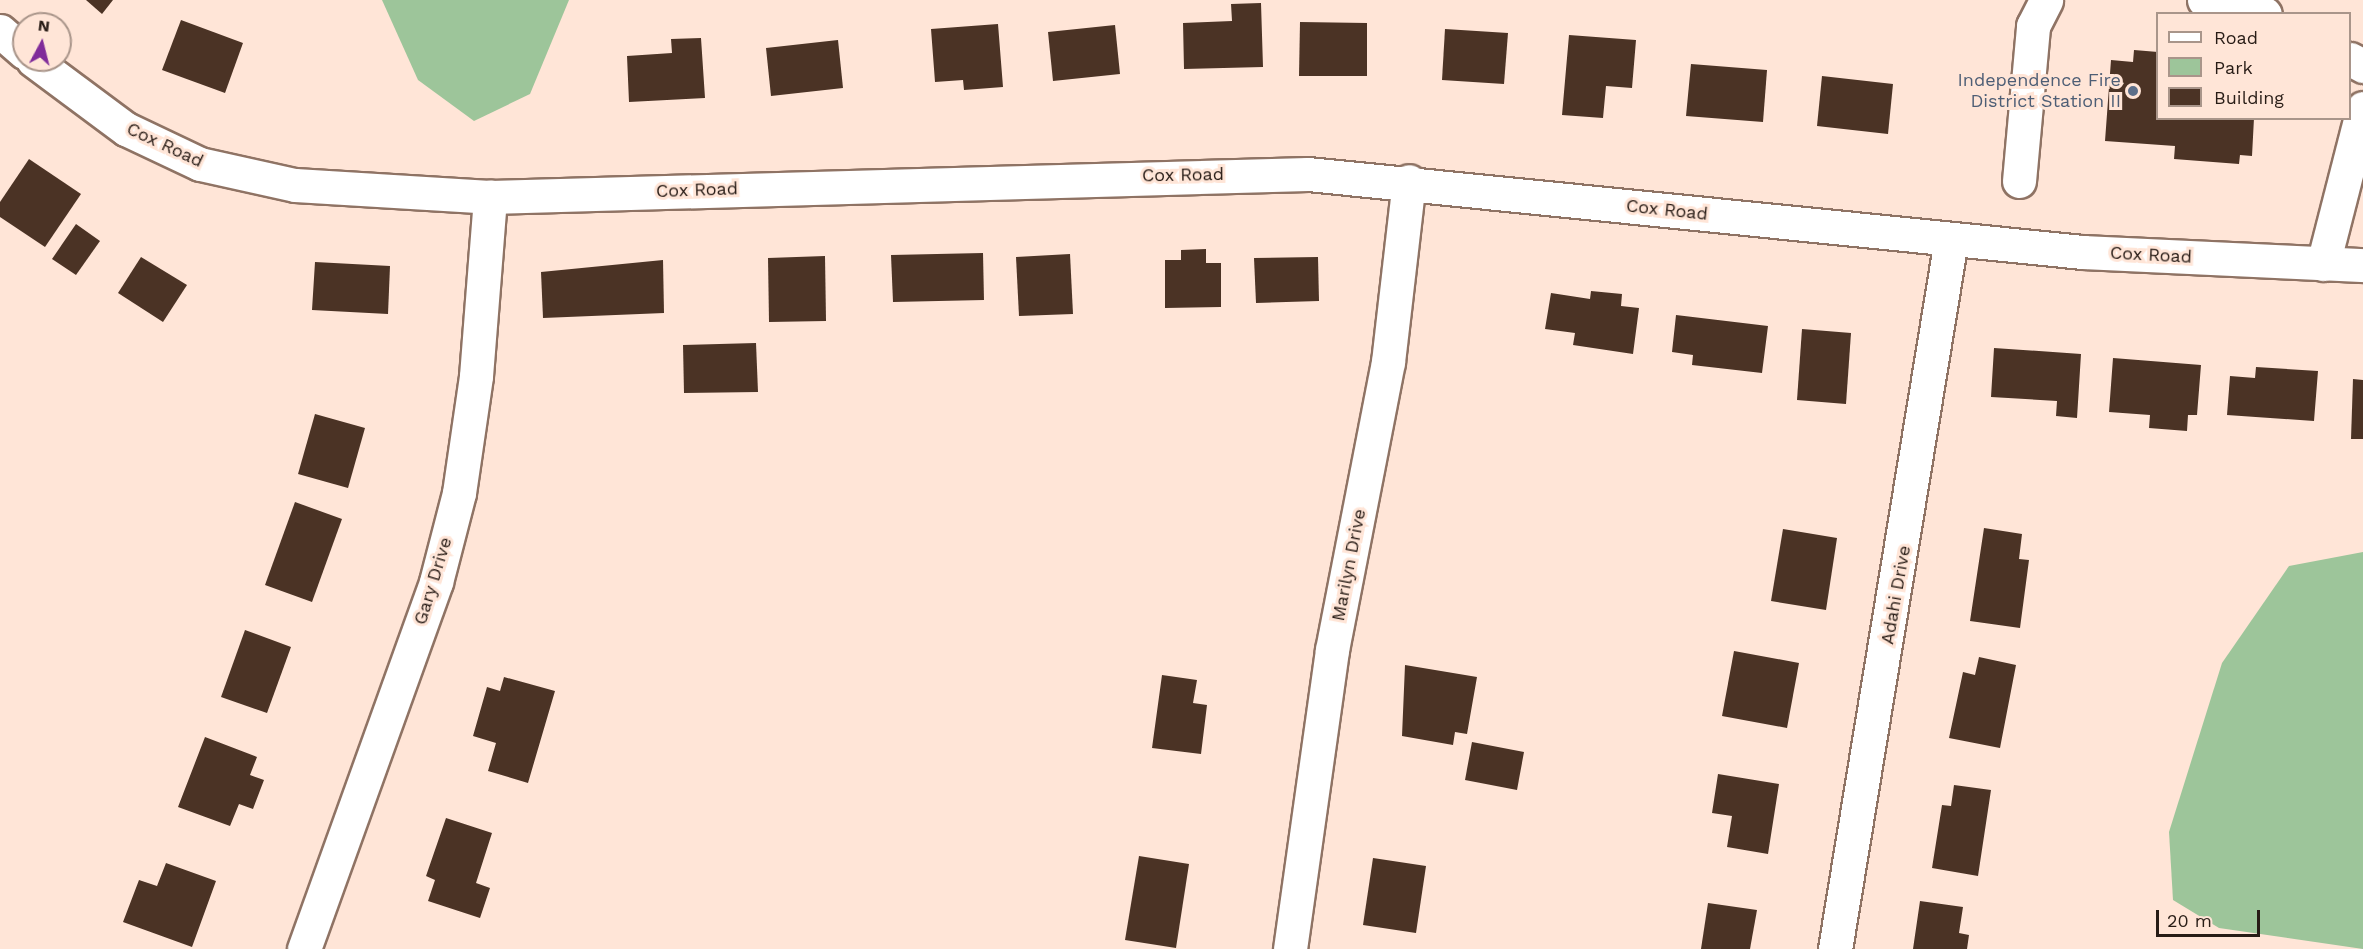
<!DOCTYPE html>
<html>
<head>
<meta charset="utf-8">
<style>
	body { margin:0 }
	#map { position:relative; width:2363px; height:949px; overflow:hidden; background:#ffe5d7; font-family:"Work Sans",sans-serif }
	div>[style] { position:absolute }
	.green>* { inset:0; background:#9dc59a }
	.building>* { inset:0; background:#4b3325 }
	.roads { filter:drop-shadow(2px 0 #8f7364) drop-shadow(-2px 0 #8f7364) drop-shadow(0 2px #8f7364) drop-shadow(0 -2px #8f7364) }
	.minor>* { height:33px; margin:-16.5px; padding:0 16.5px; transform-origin:16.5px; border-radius:16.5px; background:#fff }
	.dots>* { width:16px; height:16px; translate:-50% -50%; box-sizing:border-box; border:3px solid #ffe5d7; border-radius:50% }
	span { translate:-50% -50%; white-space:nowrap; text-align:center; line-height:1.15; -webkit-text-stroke:6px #ffe5d7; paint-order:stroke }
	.service-label { font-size:18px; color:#4e5e75 }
	.right { translate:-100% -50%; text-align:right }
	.street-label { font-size:18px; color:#281c16 }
	.legend { position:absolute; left:2156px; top:12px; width:195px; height:108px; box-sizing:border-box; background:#ffe5d7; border:2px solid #a9958a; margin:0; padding:8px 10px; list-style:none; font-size:18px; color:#281c16 }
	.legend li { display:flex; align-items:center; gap:12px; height:30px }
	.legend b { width:30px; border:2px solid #a9958a }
	.north { position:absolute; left:12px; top:12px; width:60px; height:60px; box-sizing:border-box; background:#ffe5d7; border:2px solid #a9958a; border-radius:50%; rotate:7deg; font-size:16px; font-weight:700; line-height:24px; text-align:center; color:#281c16 }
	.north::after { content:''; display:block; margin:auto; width:21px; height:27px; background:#802c9a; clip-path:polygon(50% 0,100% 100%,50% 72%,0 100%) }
	.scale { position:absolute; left:2156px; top:910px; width:104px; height:27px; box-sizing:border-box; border:3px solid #281c16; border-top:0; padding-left:8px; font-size:18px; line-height:21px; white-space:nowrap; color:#281c16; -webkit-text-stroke:4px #ffe5d7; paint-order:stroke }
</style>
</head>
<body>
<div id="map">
	<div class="green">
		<div style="clip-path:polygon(382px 0,569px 0,530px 94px,474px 121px,418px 80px)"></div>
		<div style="clip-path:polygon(2363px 552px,2363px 949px,2219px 928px,2173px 900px,2169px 832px,2222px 663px,2289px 566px)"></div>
	</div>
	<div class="building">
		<div style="clip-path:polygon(86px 0,113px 0,102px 14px)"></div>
		<div style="clip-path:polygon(1261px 3px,1263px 67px,1184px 69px,1183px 23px,1232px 21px,1231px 4px)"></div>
		<div style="clip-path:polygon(181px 20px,243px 43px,225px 93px,162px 70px)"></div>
		<div style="clip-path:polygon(1300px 22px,1367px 23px,1367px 76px,1299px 76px)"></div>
		<div style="clip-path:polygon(998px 24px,1003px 87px,964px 90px,963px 80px,935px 82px,931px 29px)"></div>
		<div style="clip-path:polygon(1115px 25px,1120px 74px,1053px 81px,1048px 32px)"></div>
		<div style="clip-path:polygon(1445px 29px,1508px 33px,1504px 84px,1442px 80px)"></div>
		<div style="clip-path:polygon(1569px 35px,1636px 40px,1632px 88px,1606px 86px,1603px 118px,1562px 115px)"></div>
		<div style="clip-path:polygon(701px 38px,705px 98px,629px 102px,627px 56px,672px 53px,671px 39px)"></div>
		<div style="clip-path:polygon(838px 40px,843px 88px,771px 96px,766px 48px)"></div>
		<div style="clip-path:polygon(2134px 50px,2158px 52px,2158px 118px,2254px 118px,2252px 156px,2240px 155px,2239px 164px,2174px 159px,2175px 146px,2105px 141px,2111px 60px,2133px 62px)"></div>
		<div style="clip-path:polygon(1691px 64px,1767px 70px,1763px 122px,1686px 116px)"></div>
		<div style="clip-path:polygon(1822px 76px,1893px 84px,1888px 134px,1817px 126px)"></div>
		<div style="clip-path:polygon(29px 159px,81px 194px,45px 247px,0 217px,0 202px)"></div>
		<div style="clip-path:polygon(76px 224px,100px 241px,76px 275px,52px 259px)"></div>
		<div style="clip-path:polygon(1206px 249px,1206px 263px,1221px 263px,1221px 307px,1165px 308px,1165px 260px,1181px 260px,1181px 250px)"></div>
		<div style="clip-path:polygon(983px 253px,984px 300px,893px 302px,891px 255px)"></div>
		<div style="clip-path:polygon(1070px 254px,1073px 314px,1019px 316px,1016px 257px)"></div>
		<div style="clip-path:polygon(825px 256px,826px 321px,769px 322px,768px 258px)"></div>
		<div style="clip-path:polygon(141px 257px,187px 285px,163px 322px,118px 293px)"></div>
		<div style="clip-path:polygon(1318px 257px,1319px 301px,1256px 303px,1254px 258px)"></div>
		<div style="clip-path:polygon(663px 260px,664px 313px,543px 318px,541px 272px)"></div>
		<div style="clip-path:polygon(315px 262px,390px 266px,388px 314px,312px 310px)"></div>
		<div style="clip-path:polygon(1591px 291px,1622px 294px,1621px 306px,1639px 308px,1633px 354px,1573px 345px,1575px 333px,1545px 329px,1551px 293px,1590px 299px)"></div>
		<div style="clip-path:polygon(1676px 315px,1768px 326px,1762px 373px,1692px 365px,1693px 355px,1672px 352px)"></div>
		<div style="clip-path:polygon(1802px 329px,1851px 333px,1846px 404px,1797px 400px)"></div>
		<div style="clip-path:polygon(756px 343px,758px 392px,684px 393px,683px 345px)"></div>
		<div style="clip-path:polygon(1994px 348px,2081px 354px,2077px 418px,2056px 416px,2057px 401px,1991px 397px)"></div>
		<div style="clip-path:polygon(2113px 358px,2201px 365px,2197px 415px,2188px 415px,2187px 431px,2149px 428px,2150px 415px,2109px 412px)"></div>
		<div style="clip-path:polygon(2256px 367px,2318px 371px,2314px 421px,2227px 415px,2230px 376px,2255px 378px)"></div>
		<div style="clip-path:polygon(2353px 379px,2363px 380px,2363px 439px,2351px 439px)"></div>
		<div style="clip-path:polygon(315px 414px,365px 428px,348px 488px,298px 474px)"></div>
		<div style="clip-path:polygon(295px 502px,342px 519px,312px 602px,265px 585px)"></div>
		<div style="clip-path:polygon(1984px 528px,2022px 534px,2019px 559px,2029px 560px,2020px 628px,1970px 621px)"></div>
		<div style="clip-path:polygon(1783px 529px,1837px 538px,1826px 610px,1771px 601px)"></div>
		<div style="clip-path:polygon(245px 630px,291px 647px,267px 713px,221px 697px)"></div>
		<div style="clip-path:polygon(1734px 651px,1799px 663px,1787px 728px,1722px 716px)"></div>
		<div style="clip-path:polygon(1979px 657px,2016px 665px,2000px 748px,1949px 738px,1963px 672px,1975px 675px)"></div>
		<div style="clip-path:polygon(1405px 665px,1477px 677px,1467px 734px,1455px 732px,1453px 745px,1402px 736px)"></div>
		<div style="clip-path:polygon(1162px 675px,1197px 680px,1193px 703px,1207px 705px,1201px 754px,1152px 748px)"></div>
		<div style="clip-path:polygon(504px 677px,555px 691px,528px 783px,488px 771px,496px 743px,473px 736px,487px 687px,500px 691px)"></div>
		<div style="clip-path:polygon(205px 737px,257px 757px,250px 775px,264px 780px,253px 809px,239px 804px,230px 826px,178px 807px)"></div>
		<div style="clip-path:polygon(1472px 742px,1524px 752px,1517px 790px,1465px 780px)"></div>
		<div style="clip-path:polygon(1718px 774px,1779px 784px,1768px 854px,1727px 847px,1732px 816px,1712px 813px)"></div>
		<div style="clip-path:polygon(1954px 785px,1991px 790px,1978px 876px,1932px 868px,1942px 805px,1951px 806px)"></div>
		<div style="clip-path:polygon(446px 818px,492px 833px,476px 883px,490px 888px,480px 918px,428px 901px,435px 880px,426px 876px)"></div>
		<div style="clip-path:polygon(1139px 856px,1189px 864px,1176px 948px,1125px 940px)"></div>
		<div style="clip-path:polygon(1373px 858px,1426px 866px,1416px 933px,1363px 925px)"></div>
		<div style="clip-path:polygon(166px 863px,216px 881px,192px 947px,123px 922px,139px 880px,157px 886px)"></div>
		<div style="clip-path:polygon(1920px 901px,1963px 907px,1959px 933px,1969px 935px,1967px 949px,1913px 949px)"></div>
		<div style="clip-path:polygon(1708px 903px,1757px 910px,1750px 949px,1701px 949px)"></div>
	</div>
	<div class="roads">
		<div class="minor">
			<div style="left:2204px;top:0;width:44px;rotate:6.5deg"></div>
			<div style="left:2248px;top:5px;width:19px;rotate:28deg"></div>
			<div style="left:0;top:31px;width:32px;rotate:41deg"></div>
			<div style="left:2350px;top:59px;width:15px;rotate:28deg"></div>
			<div style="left:33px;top:60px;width:116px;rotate:36.6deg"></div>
			<div style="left:126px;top:129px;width:82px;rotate:25.3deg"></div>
			<div style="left:200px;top:164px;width:97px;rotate:12.5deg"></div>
			<div style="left:295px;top:185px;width:195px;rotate:3.5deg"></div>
			<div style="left:490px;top:197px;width:818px;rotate:-1.61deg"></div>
			<div style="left:1308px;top:174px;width:779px;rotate:5.75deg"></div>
			<div style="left:2083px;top:252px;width:280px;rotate:2.7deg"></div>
			<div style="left:2019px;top:181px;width:156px;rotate:-84.8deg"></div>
			<div style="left:2033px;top:26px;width:29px;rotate:-63deg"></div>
			<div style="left:2323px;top:264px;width:161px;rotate:-75.6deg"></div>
			<div style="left:304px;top:949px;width:390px;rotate:-70.2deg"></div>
			<div style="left:436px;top:582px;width:92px;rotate:-75.5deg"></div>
			<div style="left:459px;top:493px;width:118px;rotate:-81.7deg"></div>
			<div style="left:476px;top:376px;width:180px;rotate:-85.5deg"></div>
			<div style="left:1290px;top:949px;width:302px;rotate:-82deg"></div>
			<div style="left:1332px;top:650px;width:293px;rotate:-79deg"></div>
			<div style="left:1388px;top:362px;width:182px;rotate:-83.4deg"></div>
			<div style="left:1835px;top:949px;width:718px;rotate:-80.71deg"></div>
		</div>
	</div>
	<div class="dots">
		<div style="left:2133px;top:91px;background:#5c6f8a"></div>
	</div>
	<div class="service-label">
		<span class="right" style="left:2121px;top:91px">Independence Fire<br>District Station II</span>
	</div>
	<div class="street-label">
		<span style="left:165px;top:145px;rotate:25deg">Cox Road</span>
		<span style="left:1183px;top:175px;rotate:-1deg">Cox Road</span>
		<span style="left:697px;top:190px;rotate:-2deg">Cox Road</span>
		<span style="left:1667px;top:210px;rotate:6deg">Cox Road</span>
		<span style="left:2151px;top:255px;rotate:3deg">Cox Road</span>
		<span style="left:1349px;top:565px;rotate:-79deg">Marilyn Drive</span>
		<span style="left:433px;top:581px;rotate:-73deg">Gary Drive</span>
		<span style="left:1896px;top:595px;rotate:-80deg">Adahi Drive</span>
	</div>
	<ul class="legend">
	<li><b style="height:8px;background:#fff"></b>Road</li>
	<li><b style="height:16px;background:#9dc59a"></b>Park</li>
	<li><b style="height:16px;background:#4b3325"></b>Building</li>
	</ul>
	<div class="north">N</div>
	<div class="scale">20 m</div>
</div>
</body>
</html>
